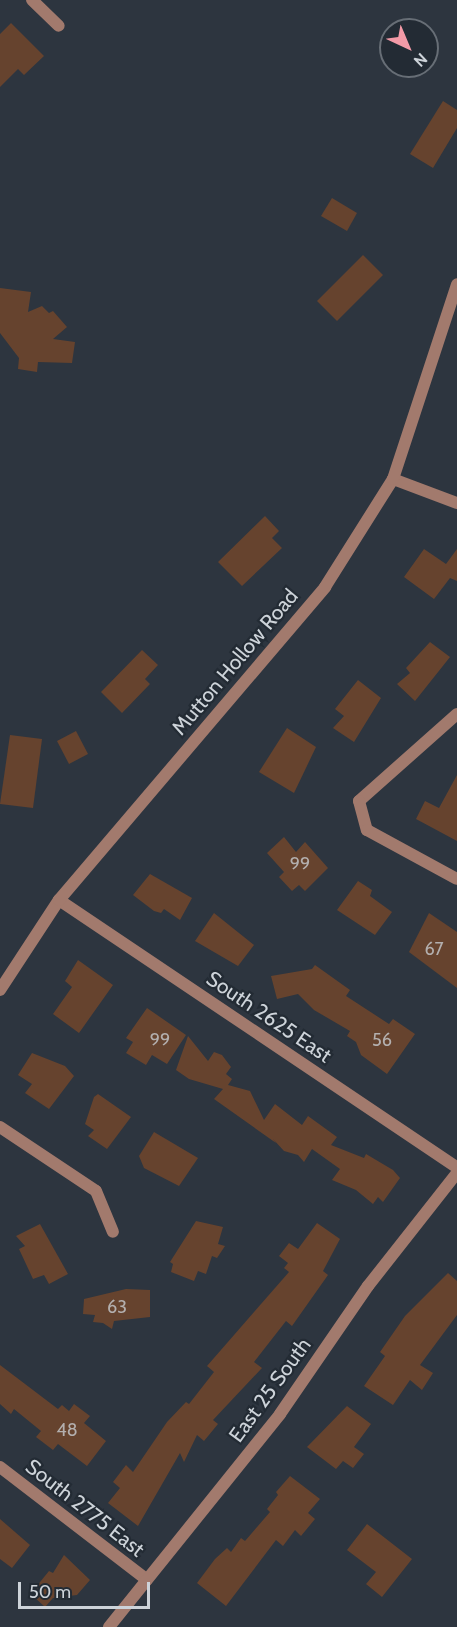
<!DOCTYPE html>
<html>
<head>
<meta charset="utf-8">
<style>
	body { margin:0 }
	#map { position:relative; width:457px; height:1627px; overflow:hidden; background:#2d353f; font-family:Cabin,sans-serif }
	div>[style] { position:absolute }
	.building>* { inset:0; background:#66432e }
	.minor>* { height:12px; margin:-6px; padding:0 6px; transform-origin:6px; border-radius:6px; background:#a27a6d }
	.tertiary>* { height:12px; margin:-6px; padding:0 6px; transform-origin:6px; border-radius:6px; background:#a27a6d }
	span { translate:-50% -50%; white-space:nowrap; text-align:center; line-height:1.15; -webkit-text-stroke:4.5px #232b34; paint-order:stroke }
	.number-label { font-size:18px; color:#b3afae }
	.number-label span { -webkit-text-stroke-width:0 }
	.street-label { font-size:21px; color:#cdd3d9 }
	.north { position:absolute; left:379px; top:18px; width:60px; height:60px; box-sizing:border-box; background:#232b34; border:2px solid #676e76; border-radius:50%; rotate:136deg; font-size:16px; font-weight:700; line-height:24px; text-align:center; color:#cdd3d9 }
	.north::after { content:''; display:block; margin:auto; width:21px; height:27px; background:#f39aa7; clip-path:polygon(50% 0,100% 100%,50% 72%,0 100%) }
	.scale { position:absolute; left:18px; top:1582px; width:132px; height:27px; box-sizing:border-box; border:3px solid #cdd3d9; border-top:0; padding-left:8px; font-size:18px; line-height:21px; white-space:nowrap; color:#cdd3d9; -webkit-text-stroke:4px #232b34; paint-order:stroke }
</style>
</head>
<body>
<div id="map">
	<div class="building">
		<div style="clip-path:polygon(11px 23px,44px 56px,24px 75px,18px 69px,0 87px,0 34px)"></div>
		<div style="clip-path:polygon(443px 101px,457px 110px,457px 128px,433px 168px,410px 154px)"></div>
		<div style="clip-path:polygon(332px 198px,357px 213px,347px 231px,321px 216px)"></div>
		<div style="clip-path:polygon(363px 255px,383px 275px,337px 321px,317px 301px)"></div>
		<div style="clip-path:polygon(0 288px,31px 292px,28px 312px,42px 306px,49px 313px,53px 311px,67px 327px,53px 339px,75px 342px,72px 363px,38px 362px,37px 372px,18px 369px,19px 358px,0 333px)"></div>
		<div style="clip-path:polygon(265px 516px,279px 531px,272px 538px,282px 548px,242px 586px,218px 562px)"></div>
		<div style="clip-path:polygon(424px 549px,446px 564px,457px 549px,457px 581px,450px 578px,434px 599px,404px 577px)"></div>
		<div style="clip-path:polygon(430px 642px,450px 657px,415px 701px,397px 684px,410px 673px,406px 668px)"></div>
		<div style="clip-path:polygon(142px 650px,158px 665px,145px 679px,150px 684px,122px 713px,101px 692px)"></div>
		<div style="clip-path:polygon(358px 680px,381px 698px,354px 742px,333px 728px,344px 716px,335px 709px)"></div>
		<div style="clip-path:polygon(287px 728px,316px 747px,294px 793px,259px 772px)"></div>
		<div style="clip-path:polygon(76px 731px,88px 754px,69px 764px,57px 741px)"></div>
		<div style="clip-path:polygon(10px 735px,42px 739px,33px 808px,0 804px)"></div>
		<div style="clip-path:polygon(457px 775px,457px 841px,416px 819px,425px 801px,439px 808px)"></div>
		<div style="clip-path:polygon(284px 837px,296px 852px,305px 842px,328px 868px,305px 891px,299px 885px,292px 891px,279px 877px,284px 872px,267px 853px)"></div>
		<div style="clip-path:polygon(150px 874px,192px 898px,180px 920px,164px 909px,161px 913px,154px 911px,133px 895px)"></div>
		<div style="clip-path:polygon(358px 881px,372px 890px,370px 896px,392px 912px,375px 935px,337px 910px)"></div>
		<div style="clip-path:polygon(214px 913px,254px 945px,238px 966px,195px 941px)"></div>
		<div style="clip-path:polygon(429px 913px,457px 932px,457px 988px,409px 952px)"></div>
		<div style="clip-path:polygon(78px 960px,113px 985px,79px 1033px,53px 1014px,72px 987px,65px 981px)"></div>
		<div style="clip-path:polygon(315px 965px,350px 990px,346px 996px,389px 1024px,393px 1019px,415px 1034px,387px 1074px,361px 1055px,356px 1042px,347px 1036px,350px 1031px,314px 1010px,298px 994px,277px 999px,271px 976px,312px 969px)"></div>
		<div style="clip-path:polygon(147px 1008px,186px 1035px,167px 1064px,152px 1055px,146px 1065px,126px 1053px,133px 1042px,126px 1038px)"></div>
		<div style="clip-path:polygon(188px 1036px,208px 1061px,214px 1052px,222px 1055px,231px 1067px,226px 1074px,232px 1079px,228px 1085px,250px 1091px,264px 1120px,275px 1104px,302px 1125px,308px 1116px,337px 1137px,331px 1145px,364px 1158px,366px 1154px,393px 1170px,400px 1178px,383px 1202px,378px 1197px,373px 1204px,356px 1190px,332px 1180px,340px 1169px,312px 1149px,304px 1162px,298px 1155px,284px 1151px,273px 1139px,276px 1143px,214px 1099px,223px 1089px,189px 1079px,176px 1070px)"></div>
		<div style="clip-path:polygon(32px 1053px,65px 1066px,74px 1076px,49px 1109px,25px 1093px,32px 1084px,18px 1075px)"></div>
		<div style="clip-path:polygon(98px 1094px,131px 1117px,107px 1149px,88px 1136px,94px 1130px,85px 1124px,94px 1097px)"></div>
		<div style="clip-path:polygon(154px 1132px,198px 1158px,179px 1186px,144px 1168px,139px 1156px)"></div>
		<div style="clip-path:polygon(196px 1221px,223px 1227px,218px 1244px,225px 1246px,217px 1258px,212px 1256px,206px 1274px,198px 1271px,194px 1281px,171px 1272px,173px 1264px,170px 1262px)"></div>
		<div style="clip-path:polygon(317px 1223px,340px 1239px,323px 1271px,328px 1275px,292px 1326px,286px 1321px,254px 1362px,262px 1368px,213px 1420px,218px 1424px,204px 1441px,197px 1435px,184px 1462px,180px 1453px,138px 1526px,108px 1503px,120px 1488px,113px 1482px,126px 1465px,133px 1472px,167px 1422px,186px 1402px,189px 1404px,214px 1372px,207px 1366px,289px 1272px,284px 1268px,288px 1263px,279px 1256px,289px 1243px,298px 1249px)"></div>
		<div style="clip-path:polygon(40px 1224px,68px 1274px,49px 1284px,44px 1275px,33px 1279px,19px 1249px,25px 1246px,16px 1236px)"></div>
		<div style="clip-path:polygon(448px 1273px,457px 1281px,457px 1315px,420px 1365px,433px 1373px,422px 1390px,410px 1380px,393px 1405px,364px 1386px,385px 1356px,380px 1352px,405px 1316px)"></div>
		<div style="clip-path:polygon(126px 1289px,150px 1290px,150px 1317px,114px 1321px,112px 1329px,103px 1323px,93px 1322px,95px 1315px,83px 1314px,84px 1299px)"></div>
		<div style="clip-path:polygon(0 1365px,58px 1409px,62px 1405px,69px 1411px,74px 1404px,90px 1416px,84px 1423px,106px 1441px,87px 1466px,58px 1444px,53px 1450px,36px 1437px,41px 1431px,14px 1409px,11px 1414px,0 1404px)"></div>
		<div style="clip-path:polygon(347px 1406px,371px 1424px,354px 1447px,364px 1454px,353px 1468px,343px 1461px,336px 1469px,307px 1447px)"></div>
		<div style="clip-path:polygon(290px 1476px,320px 1499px,308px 1513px,315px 1519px,301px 1536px,295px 1530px,283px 1546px,276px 1540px,226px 1606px,197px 1583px,215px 1559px,227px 1548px,231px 1552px,241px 1538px,245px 1541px,270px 1512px,267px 1509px,278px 1495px,276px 1492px)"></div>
		<div style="clip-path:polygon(0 1519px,30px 1545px,12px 1568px,0 1559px)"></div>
		<div style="clip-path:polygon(367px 1524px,412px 1559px,382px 1597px,366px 1584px,376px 1572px,347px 1550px)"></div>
		<div style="clip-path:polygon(64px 1555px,90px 1580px,77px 1595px,53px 1598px,45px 1607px,33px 1596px,39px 1590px,36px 1587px,49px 1571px,53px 1573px)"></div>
	</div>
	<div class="minor">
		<div style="left:32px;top:0;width:37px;rotate:44deg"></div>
		<div style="left:393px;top:479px;width:68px;rotate:20.6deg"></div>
		<div style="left:457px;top:714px;width:131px;rotate:138.4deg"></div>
		<div style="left:359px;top:801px;width:30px;rotate:75deg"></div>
		<div style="left:367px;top:830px;width:102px;rotate:28.6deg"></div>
		<div style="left:59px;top:900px;width:479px;rotate:33.9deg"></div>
		<div style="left:0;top:1127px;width:115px;rotate:33.7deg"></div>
		<div style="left:96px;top:1191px;width:44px;rotate:67.5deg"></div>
		<div style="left:0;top:1467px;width:185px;rotate:37.5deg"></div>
		<div style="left:109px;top:1627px;width:273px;rotate:-51.2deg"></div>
		<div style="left:280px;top:1414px;width:155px;rotate:-55.5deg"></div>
		<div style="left:368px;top:1286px;width:144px;rotate:-51.8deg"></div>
	</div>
	<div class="tertiary">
		<div style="left:0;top:990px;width:108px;rotate:-56.8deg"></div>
		<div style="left:59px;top:900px;width:411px;rotate:-49.6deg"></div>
		<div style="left:325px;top:587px;width:128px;rotate:-57.8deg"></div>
		<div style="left:393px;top:479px;width:205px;rotate:-71.8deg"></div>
	</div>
	<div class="number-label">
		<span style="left:300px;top:864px">99</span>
		<span style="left:434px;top:949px">67</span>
		<span style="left:160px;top:1040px">99</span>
		<span style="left:382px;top:1040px">56</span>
		<span style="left:117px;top:1307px">63</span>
		<span style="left:67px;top:1430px">48</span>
	</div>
	<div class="street-label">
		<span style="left:235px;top:662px;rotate:-50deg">Mutton Hollow Road</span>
		<span style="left:269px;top:1017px;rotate:34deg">South 2625 East</span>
		<span style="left:270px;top:1390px;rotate:-54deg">East 25 South</span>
		<span style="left:85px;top:1508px;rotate:38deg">South 2775 East</span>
	</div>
	<div class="north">N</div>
	<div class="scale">50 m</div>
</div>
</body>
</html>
